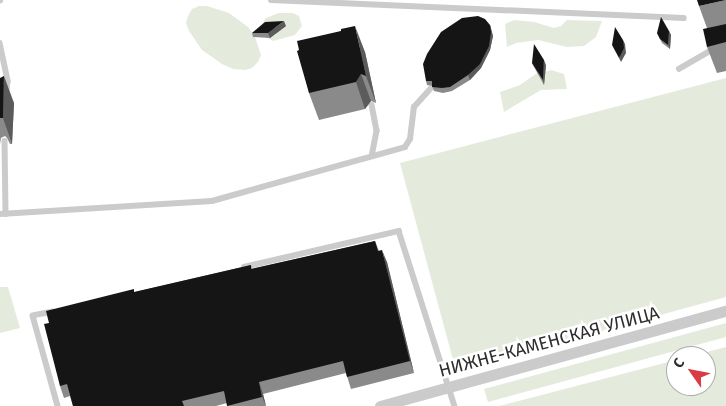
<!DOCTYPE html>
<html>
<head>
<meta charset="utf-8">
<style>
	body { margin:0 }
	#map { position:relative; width:726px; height:406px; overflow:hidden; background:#fff; font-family:"Fira Sans",sans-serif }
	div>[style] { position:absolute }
	.green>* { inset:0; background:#e4ebdd }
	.lane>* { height:5.5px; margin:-2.75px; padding:0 2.75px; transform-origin:2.75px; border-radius:2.75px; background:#cbcbcb }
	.street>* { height:11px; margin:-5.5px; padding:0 5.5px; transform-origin:5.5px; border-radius:5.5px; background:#cbcbcb }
	.wall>* { inset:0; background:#8a8a8a }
	.shaded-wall>* { inset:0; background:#5b5b5b }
	.building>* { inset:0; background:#151515 }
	span { translate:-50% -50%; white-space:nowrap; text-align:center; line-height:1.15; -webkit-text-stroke:5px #fff; paint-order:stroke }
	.street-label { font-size:18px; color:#2e2e2e }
	.north { position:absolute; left:666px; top:346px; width:50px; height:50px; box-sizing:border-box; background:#fff; border:1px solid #ababab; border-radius:50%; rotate:303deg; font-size:14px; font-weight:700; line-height:20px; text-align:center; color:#2e2e2e }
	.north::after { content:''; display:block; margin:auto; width:18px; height:22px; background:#d93c43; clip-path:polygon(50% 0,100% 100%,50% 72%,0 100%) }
</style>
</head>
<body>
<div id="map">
	<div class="green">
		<div style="clip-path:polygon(199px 6px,207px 6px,229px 13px,248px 27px,255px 37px,261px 55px,258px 62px,252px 68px,245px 70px,233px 69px,222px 64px,202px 50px,189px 31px,186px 23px,188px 16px,192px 9px)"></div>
		<div style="clip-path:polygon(279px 13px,293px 13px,299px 16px,302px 26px,295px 35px,273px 41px,266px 37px,274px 36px,278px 31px,260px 28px,266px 18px)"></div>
		<div style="clip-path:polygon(514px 20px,534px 22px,554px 28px,561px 26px,567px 20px,602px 21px,596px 37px,584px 46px,567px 47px,538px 40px,516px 43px,507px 47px,505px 24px)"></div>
		<div style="clip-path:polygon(551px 70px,564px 74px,567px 89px,541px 90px,504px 112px,500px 92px,520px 85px,537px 73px,539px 74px)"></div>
		<div style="clip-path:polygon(726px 78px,726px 297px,456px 371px,400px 163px)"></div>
		<div style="clip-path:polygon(0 287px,8px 287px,20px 328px,0 333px)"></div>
		<div style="clip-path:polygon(726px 323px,726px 337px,488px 402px,484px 389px)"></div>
		<div style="clip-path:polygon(726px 347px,726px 406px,499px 406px,676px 360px,676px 386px,706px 386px,706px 356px,692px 356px)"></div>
	</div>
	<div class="lane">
		<div style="left:271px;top:0;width:413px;rotate:2.5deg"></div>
		<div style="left:0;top:1px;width:1px;rotate:-90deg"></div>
		<div style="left:0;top:43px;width:39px;rotate:78deg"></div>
		<div style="left:8px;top:81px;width:9px;rotate:96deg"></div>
		<div style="left:679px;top:69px;width:38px;rotate:-30deg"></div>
		<div style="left:712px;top:50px;width:15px;rotate:-16deg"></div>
		<div style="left:372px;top:105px;width:26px;rotate:79deg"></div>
		<div style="left:377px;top:131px;width:25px;rotate:101deg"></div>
		<div style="left:5px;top:141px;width:73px;rotate:89.2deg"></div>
		<div style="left:0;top:214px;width:212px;rotate:-3.5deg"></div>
		<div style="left:212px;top:201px;width:200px;rotate:-15.6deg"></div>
		<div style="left:405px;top:147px;width:9px;rotate:-58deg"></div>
		<div style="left:410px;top:139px;width:32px;rotate:-83deg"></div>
		<div style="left:414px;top:107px;width:24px;rotate:-48deg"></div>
		<div style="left:244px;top:267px;width:159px;rotate:-13.1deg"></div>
		<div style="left:399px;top:231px;width:184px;rotate:72.3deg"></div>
		<div style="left:53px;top:312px;width:20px;rotate:169deg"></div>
		<div style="left:33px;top:316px;width:93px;rotate:74.5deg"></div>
	</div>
	<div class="street">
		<div style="left:380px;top:406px;width:359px;rotate:-15.4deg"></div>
	</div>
	<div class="wall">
		<div style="clip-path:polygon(726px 0,726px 71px,717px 73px,707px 47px,707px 28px,699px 6px)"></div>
		<div style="clip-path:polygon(490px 25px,493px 36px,490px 50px,481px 68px,470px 80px,452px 91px,443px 93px,434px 91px,432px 86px,427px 85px,426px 81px)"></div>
		<div style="clip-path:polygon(286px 26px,270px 38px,253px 37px,252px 33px)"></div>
		<div style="clip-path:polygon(341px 31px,365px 52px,376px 103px,371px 101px,365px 109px,319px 120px,309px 93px,299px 50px)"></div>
		<div style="clip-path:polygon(669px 31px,671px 35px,670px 49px,662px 43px,657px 33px)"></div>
		<div style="clip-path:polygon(532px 63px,546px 65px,544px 85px,534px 67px)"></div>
		<div style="clip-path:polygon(0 78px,14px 103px,12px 144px,10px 144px,7px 138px,5px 136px,1px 138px,0 144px)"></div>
		<div style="clip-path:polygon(375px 241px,379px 251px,387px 262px,414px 373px,351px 389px,346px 373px,263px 394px,266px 406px,227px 406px,227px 403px,216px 406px,73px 406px,70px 396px,64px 398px,60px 386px,49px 323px,135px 292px,251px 265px,252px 269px)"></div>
	</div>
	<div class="shaded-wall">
		<div style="clip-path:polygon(284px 21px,286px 26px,270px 38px,268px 33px)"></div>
		<div style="clip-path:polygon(490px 25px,493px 36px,490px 50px,481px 68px,470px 80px,468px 75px)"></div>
		<div style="clip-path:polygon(355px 26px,365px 52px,376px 103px,366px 76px)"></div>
		<div style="clip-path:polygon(669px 31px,671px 35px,670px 49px,668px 45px)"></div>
		<div style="clip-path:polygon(623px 40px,625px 44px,626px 53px,621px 62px,619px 58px)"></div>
		<div style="clip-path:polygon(544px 60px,546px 65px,544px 85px,543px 80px)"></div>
		<div style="clip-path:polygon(361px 74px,371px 101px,365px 109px,356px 82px)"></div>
		<div style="clip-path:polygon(4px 76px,14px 103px,12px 144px,3px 118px)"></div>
		<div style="clip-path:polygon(382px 250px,387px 262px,414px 373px,410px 361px)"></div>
		<div style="clip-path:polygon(259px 382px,263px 394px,266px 406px,262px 397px)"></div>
	</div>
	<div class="building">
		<div style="clip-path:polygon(697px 0,726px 0,699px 6px)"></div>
		<div style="clip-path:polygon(478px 16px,485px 19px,490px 25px,491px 32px,489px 46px,480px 64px,468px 75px,450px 87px,442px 88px,432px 87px,432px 81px,426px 81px,423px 64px,427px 54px,441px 32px,462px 18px)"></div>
		<div style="clip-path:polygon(661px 17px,669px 31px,668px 45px,660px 39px,657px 33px)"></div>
		<div style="clip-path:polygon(284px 21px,268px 33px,252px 33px,265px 22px)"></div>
		<div style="clip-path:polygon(726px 24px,726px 42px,707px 47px,703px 29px)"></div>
		<div style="clip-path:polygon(355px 26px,366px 76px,361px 74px,356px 82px,309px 93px,297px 51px,299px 50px,297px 41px,341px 31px,341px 29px)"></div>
		<div style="clip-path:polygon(615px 27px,623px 40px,624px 48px,619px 58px,612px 45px)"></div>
		<div style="clip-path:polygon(534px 44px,544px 60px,543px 80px,532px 63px)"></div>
		<div style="clip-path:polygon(4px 76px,3px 118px,0 118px,0 78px)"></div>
		<div style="clip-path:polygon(375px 241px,378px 251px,382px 250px,410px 361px,347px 377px,343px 361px,259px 382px,262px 397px,227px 406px,224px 391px,182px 401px,184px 406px,73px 406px,67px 384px,60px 386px,44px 324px,49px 323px,46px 311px,134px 289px,134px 292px,251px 265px,251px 269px)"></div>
	</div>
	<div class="street-label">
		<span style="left:549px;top:342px;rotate:-15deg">НИЖНЕ-КАМЕНСКАЯ УЛИЦА</span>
	</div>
	<div class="north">С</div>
</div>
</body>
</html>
